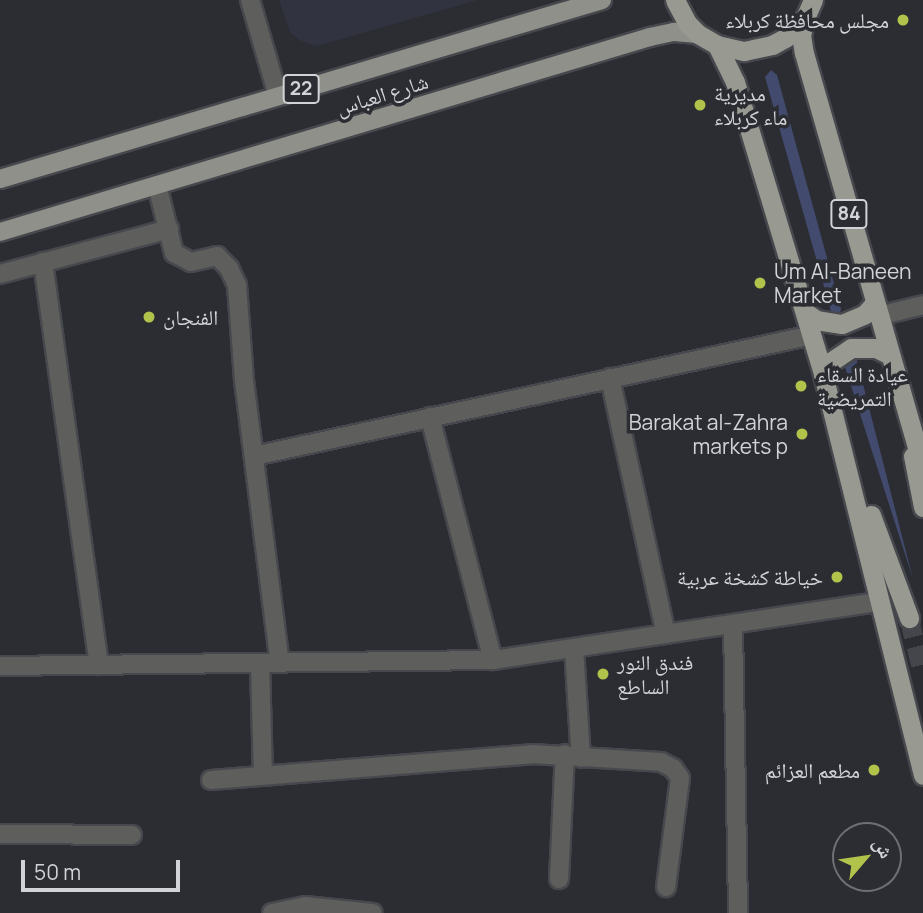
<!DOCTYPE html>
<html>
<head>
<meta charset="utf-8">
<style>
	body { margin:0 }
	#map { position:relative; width:923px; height:913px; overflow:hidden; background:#2b2d33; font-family:Manrope,"Noto Naskh Arabic",sans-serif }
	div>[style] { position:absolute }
	.built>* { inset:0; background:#313440 }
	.green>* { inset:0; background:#424a6d }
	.trunk-tunnel>* { height:19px; margin-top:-9.5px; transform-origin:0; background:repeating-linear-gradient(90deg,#44464c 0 19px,transparent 0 29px) }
	.roads { filter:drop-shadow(2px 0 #46484d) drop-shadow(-2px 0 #46484d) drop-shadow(0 2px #46484d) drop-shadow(0 -2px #46484d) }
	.minor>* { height:18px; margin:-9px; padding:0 9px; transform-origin:9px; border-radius:9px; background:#5e5f5c }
	.primary>* { height:18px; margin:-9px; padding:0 9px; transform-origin:9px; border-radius:9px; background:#8f9089 }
	.trunk>* { height:19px; margin:-9.5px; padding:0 9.5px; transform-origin:9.5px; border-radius:9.5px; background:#989a92 }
	.dots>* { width:19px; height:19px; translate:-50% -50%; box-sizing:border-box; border:4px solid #2b2d33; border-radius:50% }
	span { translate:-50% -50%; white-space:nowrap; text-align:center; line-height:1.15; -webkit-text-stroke:7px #2b2d33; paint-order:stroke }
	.shield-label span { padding:2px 5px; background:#2b2d33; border:2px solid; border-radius:5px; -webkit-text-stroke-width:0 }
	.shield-label { font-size:19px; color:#d2d3d7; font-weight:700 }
	.poi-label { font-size:21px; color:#d2d3d7 }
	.right { translate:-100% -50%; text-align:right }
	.left { translate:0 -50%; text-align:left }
	.street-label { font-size:21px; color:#d2d3d7 }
	.north { position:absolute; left:832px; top:822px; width:70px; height:70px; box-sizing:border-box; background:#2b2d33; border:2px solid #6e6f75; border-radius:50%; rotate:61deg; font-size:19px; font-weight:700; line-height:28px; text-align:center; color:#d2d3d7 }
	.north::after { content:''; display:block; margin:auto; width:24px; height:32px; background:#b2c34c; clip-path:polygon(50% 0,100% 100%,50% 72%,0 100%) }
	.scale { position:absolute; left:21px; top:860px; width:159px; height:32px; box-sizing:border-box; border:4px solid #d2d3d7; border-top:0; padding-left:9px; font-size:21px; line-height:24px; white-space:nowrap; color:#d2d3d7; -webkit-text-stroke:5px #2b2d33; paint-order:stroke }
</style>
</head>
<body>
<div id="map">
	<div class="built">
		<div style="clip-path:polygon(279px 0,477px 0,317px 46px,299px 40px,290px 32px)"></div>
	</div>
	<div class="green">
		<div style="clip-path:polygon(771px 70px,777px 75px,841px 309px,839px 317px,832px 315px,765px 77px)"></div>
		<div style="clip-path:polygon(845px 356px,856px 357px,913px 579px,844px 364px)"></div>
	</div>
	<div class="trunk-tunnel">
		<div style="left:909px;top:618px;width:58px;rotate:76deg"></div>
	</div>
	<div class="roads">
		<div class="minor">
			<div style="left:250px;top:0;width:100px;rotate:73.7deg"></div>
			<div style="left:157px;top:185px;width:70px;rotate:76deg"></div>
			<div style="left:174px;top:253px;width:19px;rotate:28deg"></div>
			<div style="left:191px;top:262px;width:27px;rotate:-13deg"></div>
			<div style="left:217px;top:256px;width:17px;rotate:45deg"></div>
			<div style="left:229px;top:268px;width:19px;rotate:65deg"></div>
			<div style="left:237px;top:285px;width:95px;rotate:85.8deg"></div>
			<div style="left:244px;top:380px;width:285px;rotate:82.8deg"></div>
			<div style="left:43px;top:262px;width:407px;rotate:82.1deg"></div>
			<div style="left:0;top:274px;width:175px;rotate:-14.9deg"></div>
			<div style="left:878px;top:316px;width:46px;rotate:-13.7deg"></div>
			<div style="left:610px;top:378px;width:262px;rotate:77.7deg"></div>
			<div style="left:430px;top:417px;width:251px;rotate:75.5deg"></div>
			<div style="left:254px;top:456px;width:571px;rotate:-12.23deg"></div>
			<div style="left:733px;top:624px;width:289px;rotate:89deg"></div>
			<div style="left:574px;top:648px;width:110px;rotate:86.4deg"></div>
			<div style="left:260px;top:663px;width:112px;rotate:88.5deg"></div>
			<div style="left:0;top:666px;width:493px;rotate:-0.7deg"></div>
			<div style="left:493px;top:660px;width:392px;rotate:-8.6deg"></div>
			<div style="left:211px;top:780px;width:322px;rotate:-4.6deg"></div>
			<div style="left:532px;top:754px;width:129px;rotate:3.5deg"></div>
			<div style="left:661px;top:762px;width:13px;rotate:27deg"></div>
			<div style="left:673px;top:768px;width:12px;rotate:55deg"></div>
			<div style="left:680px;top:778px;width:110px;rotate:97.3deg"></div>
			<div style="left:0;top:834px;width:132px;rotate:0.4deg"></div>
			<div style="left:559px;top:879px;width:125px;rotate:-87.3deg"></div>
			<div style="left:272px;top:913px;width:34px;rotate:-12deg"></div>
			<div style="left:305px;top:906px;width:68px;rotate:5.9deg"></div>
		</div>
		<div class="primary">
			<div style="left:0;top:179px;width:628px;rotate:-16.56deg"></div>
			<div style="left:0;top:232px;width:679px;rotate:-16.7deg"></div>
			<div style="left:650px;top:37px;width:25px;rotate:-12deg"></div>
			<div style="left:674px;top:32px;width:24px;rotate:5deg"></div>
		</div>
		<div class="trunk">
			<div style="left:675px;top:0;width:27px;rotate:62deg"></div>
			<div style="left:688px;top:24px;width:14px;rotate:45deg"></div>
			<div style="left:698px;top:34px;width:22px;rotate:30deg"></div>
			<div style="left:717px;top:45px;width:28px;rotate:13deg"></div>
			<div style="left:744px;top:51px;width:29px;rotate:-12deg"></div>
			<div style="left:772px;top:45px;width:15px;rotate:-28deg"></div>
			<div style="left:785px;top:38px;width:28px;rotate:-45deg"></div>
			<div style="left:805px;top:18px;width:20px;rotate:-66deg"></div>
			<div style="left:805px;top:18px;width:17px;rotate:103deg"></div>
			<div style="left:801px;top:35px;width:18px;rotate:81deg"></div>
			<div style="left:804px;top:53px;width:432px;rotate:74deg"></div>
			<div style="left:717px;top:45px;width:41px;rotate:64.1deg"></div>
			<div style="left:735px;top:82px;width:305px;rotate:73.2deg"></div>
			<div style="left:823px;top:374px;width:413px;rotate:76deg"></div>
			<div style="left:805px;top:312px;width:14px;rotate:36deg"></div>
			<div style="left:816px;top:320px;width:26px;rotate:9deg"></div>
			<div style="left:842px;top:324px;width:25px;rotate:-23deg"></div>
			<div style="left:865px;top:314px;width:13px;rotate:-48deg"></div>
			<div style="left:823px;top:374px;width:13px;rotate:-61deg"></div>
			<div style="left:829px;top:363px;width:27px;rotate:-34deg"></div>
			<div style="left:851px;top:348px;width:25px"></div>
			<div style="left:876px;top:348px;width:13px;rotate:27deg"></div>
			<div style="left:913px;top:456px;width:52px;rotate:78.9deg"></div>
			<div style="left:871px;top:515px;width:110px;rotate:69.7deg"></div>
		</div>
	</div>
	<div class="dots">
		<div style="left:903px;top:20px;background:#b2c34c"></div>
		<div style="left:700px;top:105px;background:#b2c34c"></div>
		<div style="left:760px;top:283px;background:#b2c34c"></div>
		<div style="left:149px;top:317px;background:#b2c34c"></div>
		<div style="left:801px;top:386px;background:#b2c34c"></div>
		<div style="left:802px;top:434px;background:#b2c34c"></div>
		<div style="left:837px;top:577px;background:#b2c34c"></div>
		<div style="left:603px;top:674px;background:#b2c34c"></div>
		<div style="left:874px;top:770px;background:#b2c34c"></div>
	</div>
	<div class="shield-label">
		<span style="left:301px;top:89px">22</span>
		<span style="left:849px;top:214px">84</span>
	</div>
	<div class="poi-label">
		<span class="right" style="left:889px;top:20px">مجلس محافظة كربلاء</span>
		<span class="left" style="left:714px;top:105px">مديرية<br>ماء كربلاء</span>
		<span class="left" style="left:774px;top:283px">Um Al-Baneen<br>Market</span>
		<span class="left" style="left:163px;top:317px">الفنجان</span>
		<span class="left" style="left:817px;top:386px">عيادة السقاء<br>التمريضية</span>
		<span class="right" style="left:788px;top:434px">Barakat al-Zahra<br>markets p</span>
		<span class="right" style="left:823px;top:577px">خياطة كشخة عربية</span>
		<span class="left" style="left:617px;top:674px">فندق النور<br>الساطع</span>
		<span class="right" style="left:860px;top:770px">مطعم العزائم</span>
	</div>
	<div class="street-label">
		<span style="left:382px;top:94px;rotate:-17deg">شارع العباس</span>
	</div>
	<div class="north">ش</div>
	<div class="scale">50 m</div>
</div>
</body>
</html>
